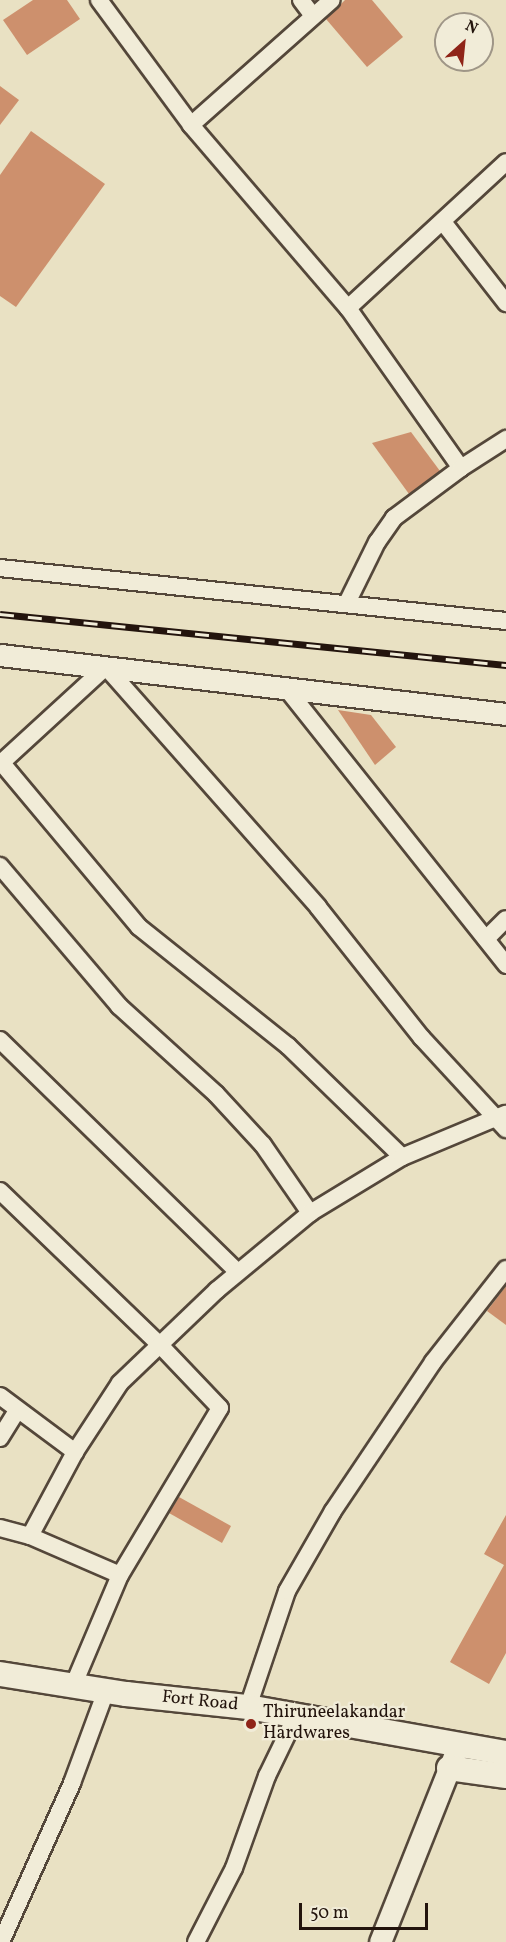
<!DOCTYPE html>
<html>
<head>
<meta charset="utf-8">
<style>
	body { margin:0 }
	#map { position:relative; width:506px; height:1942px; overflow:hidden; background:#e9e1c3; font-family:Vollkorn,serif }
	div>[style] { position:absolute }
	.building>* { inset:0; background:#cd906d }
	.roads { filter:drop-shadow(2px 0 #54473a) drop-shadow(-2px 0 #54473a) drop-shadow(0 2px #54473a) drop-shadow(0 -2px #54473a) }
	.minor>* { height:16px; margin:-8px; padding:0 8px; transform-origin:8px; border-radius:8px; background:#f1ecd8 }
	.tertiary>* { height:21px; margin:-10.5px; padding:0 10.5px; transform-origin:10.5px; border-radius:10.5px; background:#f1ecd8 }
	.secondary>* { height:24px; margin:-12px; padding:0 12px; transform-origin:12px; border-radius:12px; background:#f1ecd8 }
	.rail>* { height:7px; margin-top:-3.5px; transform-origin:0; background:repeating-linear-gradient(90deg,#f1ecd8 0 14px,#23140d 0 28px); box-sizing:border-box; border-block:2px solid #23140d }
	.dots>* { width:16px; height:16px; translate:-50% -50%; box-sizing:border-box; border:3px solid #f1ecd8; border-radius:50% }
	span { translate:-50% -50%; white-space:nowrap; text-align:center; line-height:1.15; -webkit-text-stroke:4.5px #f1ecd8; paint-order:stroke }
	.street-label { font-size:18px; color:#23140d }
	.poi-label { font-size:18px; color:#23140d }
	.left { translate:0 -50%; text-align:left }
	.north { position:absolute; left:434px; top:12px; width:60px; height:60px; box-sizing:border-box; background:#f1ecd8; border:2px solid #9f9687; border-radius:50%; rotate:27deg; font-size:16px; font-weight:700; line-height:24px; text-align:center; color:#23140d }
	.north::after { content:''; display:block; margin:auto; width:21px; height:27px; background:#8f2418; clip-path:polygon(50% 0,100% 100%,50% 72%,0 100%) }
	.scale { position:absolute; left:299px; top:1903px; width:129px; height:27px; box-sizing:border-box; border:3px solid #23140d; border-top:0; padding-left:8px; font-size:18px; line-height:21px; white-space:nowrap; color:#23140d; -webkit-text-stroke:4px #f1ecd8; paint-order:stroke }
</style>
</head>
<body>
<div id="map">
	<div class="building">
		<div style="clip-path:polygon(33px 0,67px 0,80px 19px,27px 55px,3px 20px)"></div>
		<div style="clip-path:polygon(345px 0,372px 0,403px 37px,367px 67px,326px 19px)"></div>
		<div style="clip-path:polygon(0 86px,19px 100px,0 125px)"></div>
		<div style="clip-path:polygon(31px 131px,105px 184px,16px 307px,0 296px,0 175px)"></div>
		<div style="clip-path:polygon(411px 432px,440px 471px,409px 494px,372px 443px)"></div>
		<div style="clip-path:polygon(338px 710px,371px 715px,396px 747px,375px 765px)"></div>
		<div style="clip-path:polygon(506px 1286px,506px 1325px,487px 1311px)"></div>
		<div style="clip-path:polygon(179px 1497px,231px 1526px,222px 1543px,169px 1513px)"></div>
		<div style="clip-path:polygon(506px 1515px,506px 1653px,489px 1684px,450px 1662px,504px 1565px,484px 1554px)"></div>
	</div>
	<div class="roads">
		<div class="minor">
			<div style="left:99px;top:0;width:155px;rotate:53.6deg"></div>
			<div style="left:191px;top:125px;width:241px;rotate:49.4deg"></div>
			<div style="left:348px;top:308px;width:196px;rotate:54.8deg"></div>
			<div style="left:461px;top:468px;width:84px;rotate:143.3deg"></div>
			<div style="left:394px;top:518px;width:29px;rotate:125deg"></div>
			<div style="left:377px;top:542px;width:68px;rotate:116.2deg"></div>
			<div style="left:301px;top:0;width:20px;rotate:53deg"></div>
			<div style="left:191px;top:125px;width:188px;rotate:-41.6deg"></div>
			<div style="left:443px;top:222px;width:103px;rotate:52.1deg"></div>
			<div style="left:348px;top:308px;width:215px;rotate:-42.7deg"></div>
			<div style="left:461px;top:468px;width:54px;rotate:-32.8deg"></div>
			<div style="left:0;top:568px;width:509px;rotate:5.98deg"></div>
			<div style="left:286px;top:688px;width:354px;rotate:51.5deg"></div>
			<div style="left:1px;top:762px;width:215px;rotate:50.1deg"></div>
			<div style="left:139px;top:927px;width:191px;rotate:38.6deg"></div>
			<div style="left:288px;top:1046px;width:159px;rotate:44.2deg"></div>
			<div style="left:0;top:764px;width:144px;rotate:-42.5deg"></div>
			<div style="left:106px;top:667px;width:320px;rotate:48.5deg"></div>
			<div style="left:318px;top:907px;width:167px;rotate:51.6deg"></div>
			<div style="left:422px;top:1038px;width:124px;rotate:47.3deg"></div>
			<div style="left:0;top:866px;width:184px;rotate:49.6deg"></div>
			<div style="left:119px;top:1006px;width:131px;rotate:42.2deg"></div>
			<div style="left:216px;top:1094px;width:69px;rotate:47.3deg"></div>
			<div style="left:263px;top:1145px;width:83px;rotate:55.3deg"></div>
			<div style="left:486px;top:939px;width:28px;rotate:-45deg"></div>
			<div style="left:0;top:1040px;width:332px;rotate:44.3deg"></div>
			<div style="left:0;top:1191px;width:222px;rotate:43.9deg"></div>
			<div style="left:160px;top:1345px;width:87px;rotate:46.4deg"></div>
			<div style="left:220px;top:1408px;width:195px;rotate:120.9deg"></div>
			<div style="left:0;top:1396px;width:94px;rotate:36.7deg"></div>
			<div style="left:0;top:1438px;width:32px;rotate:-58deg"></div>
			<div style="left:0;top:1528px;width:31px;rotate:15deg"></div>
			<div style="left:30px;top:1536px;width:98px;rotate:23.4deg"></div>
			<div style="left:120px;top:1575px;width:121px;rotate:112.9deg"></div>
			<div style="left:30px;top:1536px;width:95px;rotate:-61.8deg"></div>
			<div style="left:75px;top:1452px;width:82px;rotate:-56.9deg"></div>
			<div style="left:120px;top:1383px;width:134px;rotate:-43.8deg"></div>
			<div style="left:217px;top:1290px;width:121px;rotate:-39.6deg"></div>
			<div style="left:310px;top:1213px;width:108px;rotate:-31.3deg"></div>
			<div style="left:402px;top:1157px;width:112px;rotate:-22.7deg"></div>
			<div style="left:248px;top:1707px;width:122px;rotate:-71.4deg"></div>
			<div style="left:287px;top:1591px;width:92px;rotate:-60.1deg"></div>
			<div style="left:333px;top:1511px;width:179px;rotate:-56.1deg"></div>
			<div style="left:433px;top:1362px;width:118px;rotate:-51.9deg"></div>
			<div style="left:1px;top:1942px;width:174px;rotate:-65.9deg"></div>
			<div style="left:72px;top:1783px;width:98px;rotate:-69.7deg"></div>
			<div style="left:196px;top:1942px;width:83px;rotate:-62.8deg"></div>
			<div style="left:234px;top:1868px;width:98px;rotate:-70.3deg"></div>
			<div style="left:267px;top:1776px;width:67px;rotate:-64.2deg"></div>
		</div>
		<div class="tertiary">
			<div style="left:0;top:655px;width:509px;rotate:6.65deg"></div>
			<div style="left:380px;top:1942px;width:202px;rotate:-68.3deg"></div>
		</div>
		<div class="secondary">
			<div style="left:0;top:1674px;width:128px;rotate:9deg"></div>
			<div style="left:126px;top:1694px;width:123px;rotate:6.1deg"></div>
			<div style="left:248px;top:1707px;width:262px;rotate:10.1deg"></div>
			<div style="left:449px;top:1768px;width:58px;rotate:8deg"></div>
		</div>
	</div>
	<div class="rail">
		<div style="left:0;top:614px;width:509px;rotate:5.76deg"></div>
	</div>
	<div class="dots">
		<div style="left:251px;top:1724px;background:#8f2418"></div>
	</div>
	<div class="street-label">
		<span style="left:200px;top:1702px;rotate:6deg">Fort Road</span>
	</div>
	<div class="poi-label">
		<span class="left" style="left:263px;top:1724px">Thiruneelakandar<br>Hardwares</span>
	</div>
	<div class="north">N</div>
	<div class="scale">50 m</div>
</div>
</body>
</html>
